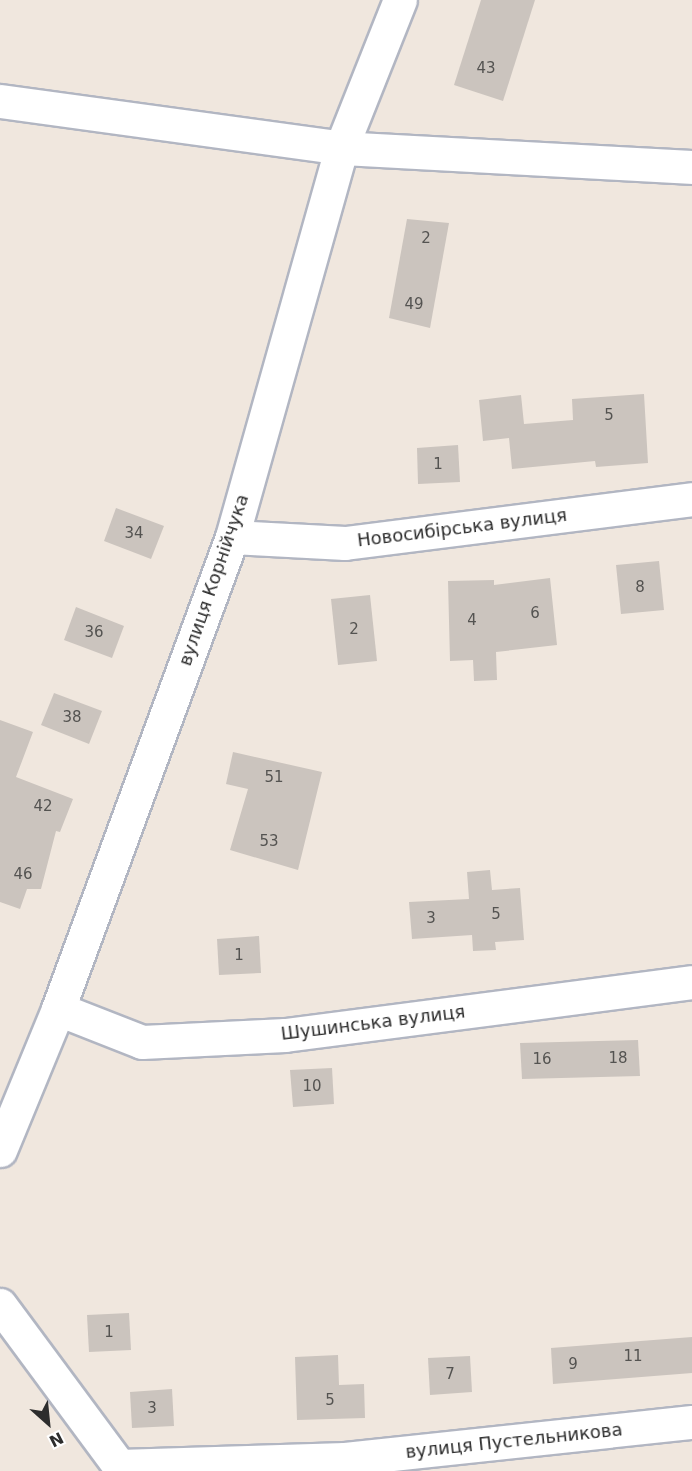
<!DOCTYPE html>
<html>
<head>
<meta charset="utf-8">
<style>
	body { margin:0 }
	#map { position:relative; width:692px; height:1471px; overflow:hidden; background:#f0e7de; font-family:"DejaVu Sans",sans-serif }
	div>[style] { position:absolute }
	.building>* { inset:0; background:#cbc4be }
	.roads { filter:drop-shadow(2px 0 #b2b6c2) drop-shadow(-2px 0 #b2b6c2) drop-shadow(0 2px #b2b6c2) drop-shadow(0 -2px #b2b6c2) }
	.street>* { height:33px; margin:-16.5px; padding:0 16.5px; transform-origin:16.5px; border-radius:16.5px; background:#fff }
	span { translate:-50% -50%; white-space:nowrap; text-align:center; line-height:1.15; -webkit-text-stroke:5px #fff; paint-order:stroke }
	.number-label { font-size:15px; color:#545351 }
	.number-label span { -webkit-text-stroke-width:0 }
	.street-label { font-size:18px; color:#2d2d2d }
	.north { position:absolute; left:18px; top:1393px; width:60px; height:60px; -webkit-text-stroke:4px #fff; paint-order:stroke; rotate:153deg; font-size:16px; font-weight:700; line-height:24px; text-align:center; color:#2d2d2d }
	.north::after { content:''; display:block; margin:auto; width:21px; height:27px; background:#2d2d2d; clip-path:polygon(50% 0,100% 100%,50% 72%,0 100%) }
</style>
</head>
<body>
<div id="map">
	<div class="building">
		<div style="clip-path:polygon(481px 0,535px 0,503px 101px,454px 85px)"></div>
		<div style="clip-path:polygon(407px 219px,449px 223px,430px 328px,389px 318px)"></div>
		<div style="clip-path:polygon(644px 394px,648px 463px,596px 467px,595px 461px,512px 469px,509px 438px,483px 441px,479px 400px,521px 395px,524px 424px,573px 420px,572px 399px)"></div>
		<div style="clip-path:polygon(458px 445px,460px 482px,418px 484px,417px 448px)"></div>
		<div style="clip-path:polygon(116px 508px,164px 526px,151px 559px,104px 541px)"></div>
		<div style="clip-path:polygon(659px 561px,664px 610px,621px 614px,616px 565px)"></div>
		<div style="clip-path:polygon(550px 578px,557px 645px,496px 652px,497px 680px,474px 681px,473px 660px,450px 661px,448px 581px,494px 580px,494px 585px)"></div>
		<div style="clip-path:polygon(370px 595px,377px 661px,338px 665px,331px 599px)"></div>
		<div style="clip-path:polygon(76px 607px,124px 626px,112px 658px,64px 640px)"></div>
		<div style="clip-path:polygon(54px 693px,102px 711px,89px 744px,41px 725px)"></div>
		<div style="clip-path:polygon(0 720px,33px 732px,16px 777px,73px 799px,60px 832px,56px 831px,41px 889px,27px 889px,20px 909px,0 902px)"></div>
		<div style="clip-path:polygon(233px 752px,322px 772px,298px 870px,230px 850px,248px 789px,226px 784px)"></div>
		<div style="clip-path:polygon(490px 870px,492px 890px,520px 888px,524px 940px,495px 942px,496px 950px,473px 951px,472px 935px,412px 939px,409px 902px,469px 899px,467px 872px)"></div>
		<div style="clip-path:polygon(259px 936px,261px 973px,219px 975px,217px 939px)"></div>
		<div style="clip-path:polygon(638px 1040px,640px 1076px,522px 1079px,520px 1043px)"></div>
		<div style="clip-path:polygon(332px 1068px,334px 1104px,293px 1107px,290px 1070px)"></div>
		<div style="clip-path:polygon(129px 1313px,131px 1350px,89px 1352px,87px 1315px)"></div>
		<div style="clip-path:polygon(692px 1337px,692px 1373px,553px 1384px,551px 1348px)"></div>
		<div style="clip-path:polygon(338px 1355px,339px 1385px,364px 1384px,365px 1418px,297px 1420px,295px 1357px)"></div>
		<div style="clip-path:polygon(470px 1356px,472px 1392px,430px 1395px,428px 1358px)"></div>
		<div style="clip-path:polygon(172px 1389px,174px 1426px,132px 1428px,130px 1392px)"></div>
	</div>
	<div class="roads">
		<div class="street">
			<div style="left:0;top:101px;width:344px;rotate:7.8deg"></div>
			<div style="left:341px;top:148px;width:352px;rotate:3.1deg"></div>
			<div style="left:232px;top:537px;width:113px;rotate:3deg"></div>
			<div style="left:345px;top:543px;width:350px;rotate:-7.2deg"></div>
			<div style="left:58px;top:1009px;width:90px;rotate:21.4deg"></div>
			<div style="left:142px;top:1042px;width:143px;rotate:-2.8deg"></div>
			<div style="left:285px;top:1035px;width:410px;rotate:-7.4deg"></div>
			<div style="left:0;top:1150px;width:152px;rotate:-67.6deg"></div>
			<div style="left:58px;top:1009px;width:503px;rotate:-69.76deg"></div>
			<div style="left:232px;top:537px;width:404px;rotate:-74.3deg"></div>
			<div style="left:341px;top:148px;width:159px;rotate:-68.3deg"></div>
			<div style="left:0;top:1305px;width:207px;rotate:53.5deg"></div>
			<div style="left:119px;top:1466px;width:226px;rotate:-1.8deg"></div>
			<div style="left:345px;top:1459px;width:349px;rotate:-6.1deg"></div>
		</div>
	</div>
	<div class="number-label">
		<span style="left:486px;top:69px">43</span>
		<span style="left:426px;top:239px">2</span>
		<span style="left:414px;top:305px">49</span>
		<span style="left:609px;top:416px">5</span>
		<span style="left:438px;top:465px">1</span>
		<span style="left:134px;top:534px">34</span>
		<span style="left:640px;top:588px">8</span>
		<span style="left:535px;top:614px">6</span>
		<span style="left:472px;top:621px">4</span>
		<span style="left:354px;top:630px">2</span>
		<span style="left:94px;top:633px">36</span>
		<span style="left:72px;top:718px">38</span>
		<span style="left:274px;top:778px">51</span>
		<span style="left:43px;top:807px">42</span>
		<span style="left:269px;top:842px">53</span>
		<span style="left:23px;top:875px">46</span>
		<span style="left:496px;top:915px">5</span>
		<span style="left:431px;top:919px">3</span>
		<span style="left:239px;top:956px">1</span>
		<span style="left:618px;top:1059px">18</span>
		<span style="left:542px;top:1060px">16</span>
		<span style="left:312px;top:1087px">10</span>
		<span style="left:109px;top:1333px">1</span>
		<span style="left:633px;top:1357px">11</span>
		<span style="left:573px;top:1365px">9</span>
		<span style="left:450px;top:1375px">7</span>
		<span style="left:330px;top:1401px">5</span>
		<span style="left:152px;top:1409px">3</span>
	</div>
	<div class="street-label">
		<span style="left:462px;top:528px;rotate:-7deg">Новосибірська вулиця</span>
		<span style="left:214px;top:580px;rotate:-71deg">вулиця Корнійчука</span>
		<span style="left:373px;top:1023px;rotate:-7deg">Шушинська вулиця</span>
		<span style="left:514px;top:1441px;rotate:-6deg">вулиця Пустельникова</span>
	</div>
	<div class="north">N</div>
</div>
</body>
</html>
